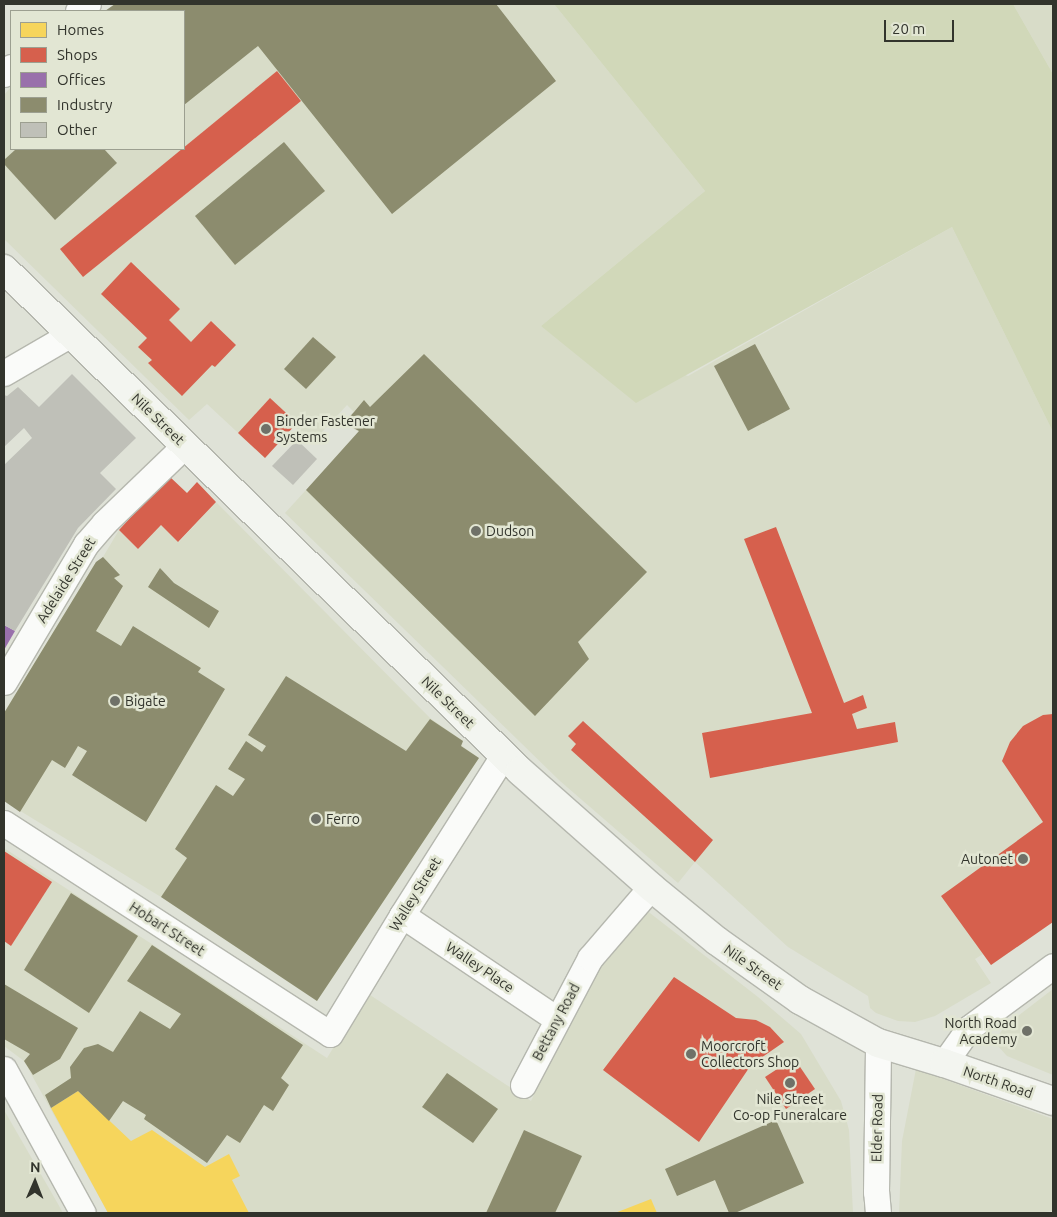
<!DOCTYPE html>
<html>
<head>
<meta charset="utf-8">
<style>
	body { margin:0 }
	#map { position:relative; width:1057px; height:1217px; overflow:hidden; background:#dfe2d7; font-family:Ubuntu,sans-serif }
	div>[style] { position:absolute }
	.built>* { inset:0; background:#d8dcc8 }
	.green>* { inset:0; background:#d1d8b9 }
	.homes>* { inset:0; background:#f6d55c }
	.shops>* { inset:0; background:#d6604d }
	.offices>* { inset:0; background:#9970ab }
	.industry>* { inset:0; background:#8c8c6e }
	.building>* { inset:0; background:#bfc0b8 }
	.roads { filter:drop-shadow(1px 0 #b5b7ae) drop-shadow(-1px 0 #b5b7ae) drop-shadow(0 1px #b5b7ae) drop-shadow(0 -1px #b5b7ae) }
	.street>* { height:25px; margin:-12.5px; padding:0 12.5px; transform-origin:12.5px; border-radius:12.5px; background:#fafbf9 }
	.secondary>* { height:28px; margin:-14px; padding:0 14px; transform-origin:14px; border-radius:14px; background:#f3f5f0 }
	.dots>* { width:14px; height:14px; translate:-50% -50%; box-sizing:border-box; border:2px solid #e2e6d3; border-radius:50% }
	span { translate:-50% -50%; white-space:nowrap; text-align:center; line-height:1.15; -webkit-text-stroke:5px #e2e6d3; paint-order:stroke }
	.street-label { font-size:14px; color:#32342c }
	.poi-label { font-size:14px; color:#32342c }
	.left { translate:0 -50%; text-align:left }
	.right { translate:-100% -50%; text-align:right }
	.frame { position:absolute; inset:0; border:5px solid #32342c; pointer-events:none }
	.legend { position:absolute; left:10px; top:10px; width:175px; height:140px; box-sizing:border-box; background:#e2e6d3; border:1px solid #9c9f90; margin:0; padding:6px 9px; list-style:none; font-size:15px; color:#32342c }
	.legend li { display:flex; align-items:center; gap:10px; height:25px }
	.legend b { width:25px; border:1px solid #9c9f90 }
	.north { position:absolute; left:10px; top:1157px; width:50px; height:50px; -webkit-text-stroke:4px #e2e6d3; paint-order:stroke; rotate:1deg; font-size:14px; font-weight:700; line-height:20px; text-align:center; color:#32342c }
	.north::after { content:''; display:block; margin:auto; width:18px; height:22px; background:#32342c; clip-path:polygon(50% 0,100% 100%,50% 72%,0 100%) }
	.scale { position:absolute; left:884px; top:20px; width:70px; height:22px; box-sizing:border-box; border:2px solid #32342c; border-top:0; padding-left:6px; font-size:15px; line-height:18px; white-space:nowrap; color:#32342c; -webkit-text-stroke:4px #e2e6d3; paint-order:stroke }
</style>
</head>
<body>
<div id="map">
	<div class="built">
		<div style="clip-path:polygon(115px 4px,554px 4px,705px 191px,541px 326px,688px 376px,952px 227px,1053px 432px,1053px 922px,991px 965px,983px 954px,975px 959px,991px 983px,935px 1016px,915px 1022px,898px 1021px,876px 1013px,870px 1008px,868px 996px,788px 947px,695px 862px,678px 883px,560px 781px,285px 513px,359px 432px,344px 423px,354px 412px,347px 405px,312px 443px,294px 426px,265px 458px,207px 404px,189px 420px,4px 239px,4px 95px,11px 87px,11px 149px,184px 149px,184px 11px,105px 11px)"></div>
		<div style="clip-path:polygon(1013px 4px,1053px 4px,1053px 74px)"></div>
		<div style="clip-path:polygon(216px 502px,430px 718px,463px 741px,462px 746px,479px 758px,317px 1001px,161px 897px,4px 801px,4px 713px,96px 562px,103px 557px,119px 530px,138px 549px,161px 525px,179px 542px)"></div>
		<div style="clip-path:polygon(4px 848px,327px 1058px,367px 993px,531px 1101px,593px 971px,646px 910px,758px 997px,801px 1034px,841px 1101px,849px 1130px,853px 1213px,108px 1213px,24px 1061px,4px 1046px)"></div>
		<div style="clip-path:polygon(1053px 989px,1053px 1075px,1007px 1056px,997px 1045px,998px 1036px,1005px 1026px)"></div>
		<div style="clip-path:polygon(916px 1069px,1053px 1119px,1053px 1211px,1037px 1213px,899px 1213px,902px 1141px)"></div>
		<div style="clip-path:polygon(4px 1110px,58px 1204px,63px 1213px,4px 1213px)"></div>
	</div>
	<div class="green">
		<div style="clip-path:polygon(554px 4px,1013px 4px,1053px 74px,1053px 432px,952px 227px,636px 403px,541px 326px,705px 191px)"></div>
	</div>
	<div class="homes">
		<div style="clip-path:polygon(78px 1091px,131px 1141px,152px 1130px,205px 1167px,229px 1154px,240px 1176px,232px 1180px,249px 1213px,108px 1213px,51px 1108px)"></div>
		<div style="clip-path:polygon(651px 1199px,657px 1213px,615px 1213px)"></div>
	</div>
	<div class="shops">
		<div style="clip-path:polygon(277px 71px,301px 101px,83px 277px,60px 249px)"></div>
		<div style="clip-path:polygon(131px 262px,180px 309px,169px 320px,191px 342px,211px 321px,236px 345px,215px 367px,212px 365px,182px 396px,148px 363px,152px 360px,138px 347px,147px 338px,101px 294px)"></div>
		<div style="clip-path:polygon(270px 398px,297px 423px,265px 458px,238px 433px)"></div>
		<div style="clip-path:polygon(169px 476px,187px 493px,197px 482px,216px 502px,178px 542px,161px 525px,138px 549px,119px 530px)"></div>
		<div style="clip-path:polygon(776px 527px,844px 703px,863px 695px,867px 708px,852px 714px,857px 729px,895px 722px,898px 742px,710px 778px,702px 733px,812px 713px,744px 539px)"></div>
		<div style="clip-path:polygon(1053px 714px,1053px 922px,991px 965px,941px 896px,1043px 822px,1002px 761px,1010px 742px,1023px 726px,1043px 715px)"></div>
		<div style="clip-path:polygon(583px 721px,713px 840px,695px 862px,571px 750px,576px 744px,568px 736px)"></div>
		<div style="clip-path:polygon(4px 851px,52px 882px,11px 946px,4px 941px)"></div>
		<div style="clip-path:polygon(674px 977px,736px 1018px,756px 1020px,770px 1027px,784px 1042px,751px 1065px,699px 1142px,603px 1070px)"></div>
		<div style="clip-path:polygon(794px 1058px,815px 1089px,786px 1109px,765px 1077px)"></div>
	</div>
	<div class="offices">
		<div style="clip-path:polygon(4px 625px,15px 631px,4px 650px)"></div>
	</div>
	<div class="industry">
		<div style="clip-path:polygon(115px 4px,496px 4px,556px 81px,392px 214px,258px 46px,184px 105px,184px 11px,105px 11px)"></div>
		<div style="clip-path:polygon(284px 142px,325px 191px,235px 265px,195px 216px)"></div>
		<div style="clip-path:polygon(16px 149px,104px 149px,117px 163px,55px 220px,4px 164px,4px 160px)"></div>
		<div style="clip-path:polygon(313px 337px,336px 357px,306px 389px,284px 369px)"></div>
		<div style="clip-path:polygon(755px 344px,790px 409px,748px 431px,714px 366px)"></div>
		<div style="clip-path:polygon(424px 354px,647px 572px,578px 642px,589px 659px,535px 716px,306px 490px,359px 431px,344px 423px,354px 412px,364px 400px,370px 407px)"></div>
		<div style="clip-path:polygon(103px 557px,120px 575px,114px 578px,123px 586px,96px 631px,121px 646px,133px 626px,201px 668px,198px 672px,225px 689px,146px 822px,72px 775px,87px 751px,78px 746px,65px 768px,52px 760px,20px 812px,4px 801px,4px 713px,96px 562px)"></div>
		<div style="clip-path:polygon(160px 568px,174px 583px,219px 611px,209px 628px,148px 587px)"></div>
		<div style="clip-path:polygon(286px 676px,406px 751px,430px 719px,463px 741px,461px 746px,479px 758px,317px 1001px,161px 897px,187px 858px,175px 849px,216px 785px,233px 796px,245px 779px,228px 769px,246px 741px,262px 752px,266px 746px,248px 735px)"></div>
		<div style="clip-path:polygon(71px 893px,138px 936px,89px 1013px,24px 970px)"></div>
		<div style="clip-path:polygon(152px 945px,303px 1045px,281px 1078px,289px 1085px,273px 1111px,264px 1105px,240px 1143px,227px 1135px,207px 1163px,144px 1119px,146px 1115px,123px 1101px,109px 1121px,78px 1091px,51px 1108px,45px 1095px,71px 1078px,70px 1067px,84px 1048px,98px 1044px,113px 1052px,140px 1011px,170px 1029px,181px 1014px,127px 981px)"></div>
		<div style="clip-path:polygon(4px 984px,78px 1028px,60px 1059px,33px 1075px,24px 1061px,30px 1054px,4px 1039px)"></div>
		<div style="clip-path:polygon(447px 1073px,498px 1109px,473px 1143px,422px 1107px)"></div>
		<div style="clip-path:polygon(776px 1120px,804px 1183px,735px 1213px,729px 1213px,715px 1180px,677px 1196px,665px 1169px)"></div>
		<div style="clip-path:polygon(524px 1130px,582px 1156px,555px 1213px,486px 1213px)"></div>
	</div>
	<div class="building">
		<div style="clip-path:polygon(72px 374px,136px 438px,100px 473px,116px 489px,78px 528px,15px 631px,4px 625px,4px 465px,32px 438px,24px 428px,4px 447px,4px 395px,7px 396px,18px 387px,39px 407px)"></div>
		<div style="clip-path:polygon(297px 440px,317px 459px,293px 485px,272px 466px)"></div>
	</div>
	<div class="roads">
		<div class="street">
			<div style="left:78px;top:11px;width:12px;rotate:-35deg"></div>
			<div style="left:4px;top:74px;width:10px;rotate:-45deg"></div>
			<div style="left:4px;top:373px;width:78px;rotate:-30.2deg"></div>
			<div style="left:4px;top:682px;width:161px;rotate:-59.3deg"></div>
			<div style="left:86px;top:544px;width:28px;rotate:-49deg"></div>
			<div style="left:104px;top:523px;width:112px;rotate:-43.9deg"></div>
			<div style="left:4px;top:823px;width:388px;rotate:32.9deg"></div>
			<div style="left:330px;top:1034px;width:139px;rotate:-58.8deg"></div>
			<div style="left:402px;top:915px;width:188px;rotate:-57.6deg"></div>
			<div style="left:402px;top:915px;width:187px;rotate:33.9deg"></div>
			<div style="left:944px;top:1063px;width:43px;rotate:-54.5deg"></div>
			<div style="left:969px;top:1028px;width:104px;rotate:-36.4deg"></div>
			<div style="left:4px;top:1069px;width:164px;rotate:61.3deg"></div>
			<div style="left:523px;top:1085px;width:144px;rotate:-62.2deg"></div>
			<div style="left:590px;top:958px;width:94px;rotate:-49.3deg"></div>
			<div style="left:878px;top:1213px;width:21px;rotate:-95deg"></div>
			<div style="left:876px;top:1192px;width:149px;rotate:-89.2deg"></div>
		</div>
		<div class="secondary">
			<div style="left:4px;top:269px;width:720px;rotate:44.21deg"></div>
			<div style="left:520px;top:771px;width:175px;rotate:41.5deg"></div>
			<div style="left:651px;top:887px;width:85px;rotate:39.3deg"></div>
			<div style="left:717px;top:941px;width:102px;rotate:35.4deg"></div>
			<div style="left:800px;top:1000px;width:89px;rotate:28.9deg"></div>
			<div style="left:878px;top:1043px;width:69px;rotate:16.9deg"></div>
			<div style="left:944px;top:1063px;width:115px;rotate:19.2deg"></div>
		</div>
	</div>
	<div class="dots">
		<div style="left:266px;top:429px;background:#6f7168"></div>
		<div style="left:476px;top:531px;background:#6f7168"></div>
		<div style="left:115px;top:701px;background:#6f7168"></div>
		<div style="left:316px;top:819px;background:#6f7168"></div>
		<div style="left:1023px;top:859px;background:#6f7168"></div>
		<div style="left:1027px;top:1031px;background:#6f7168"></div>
		<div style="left:691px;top:1054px;background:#6f7168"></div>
		<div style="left:790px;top:1083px;background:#6f7168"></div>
	</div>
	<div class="street-label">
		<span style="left:158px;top:419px;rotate:44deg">Nile Street</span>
		<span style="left:66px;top:580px;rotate:-58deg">Adelaide Street</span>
		<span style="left:448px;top:702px;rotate:44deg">Nile Street</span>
		<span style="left:415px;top:894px;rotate:-58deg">Walley Street</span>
		<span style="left:167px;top:929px;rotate:33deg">Hobart Street</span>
		<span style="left:480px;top:967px;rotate:34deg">Walley Place</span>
		<span style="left:753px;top:967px;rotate:35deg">Nile Street</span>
		<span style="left:556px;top:1022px;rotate:-62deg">Bettany Road</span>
		<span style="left:998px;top:1082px;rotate:19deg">North Road</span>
		<span style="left:877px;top:1128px;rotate:-89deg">Elder Road</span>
	</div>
	<div class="poi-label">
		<span class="left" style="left:276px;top:429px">Binder Fastener<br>Systems</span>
		<span class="left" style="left:486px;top:531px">Dudson</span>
		<span class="left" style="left:125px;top:701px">Bigate</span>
		<span class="left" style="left:326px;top:819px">Ferro</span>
		<span class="right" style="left:1013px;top:859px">Autonet</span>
		<span class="right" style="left:1017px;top:1031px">North Road<br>Academy</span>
		<span class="left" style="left:701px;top:1054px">Moorcroft<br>Collectors Shop</span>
		<span style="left:790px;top:1107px">Nile Street<br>Co-op Funeralcare</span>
	</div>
	<div class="frame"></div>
	<ul class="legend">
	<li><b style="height:14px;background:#f6d55c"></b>Homes</li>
	<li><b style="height:14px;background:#d6604d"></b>Shops</li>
	<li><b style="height:14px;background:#9970ab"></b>Offices</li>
	<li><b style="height:14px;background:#8c8c6e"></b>Industry</li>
	<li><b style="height:14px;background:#bfc0b8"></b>Other</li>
	</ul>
	<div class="north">N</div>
	<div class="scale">20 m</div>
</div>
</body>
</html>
